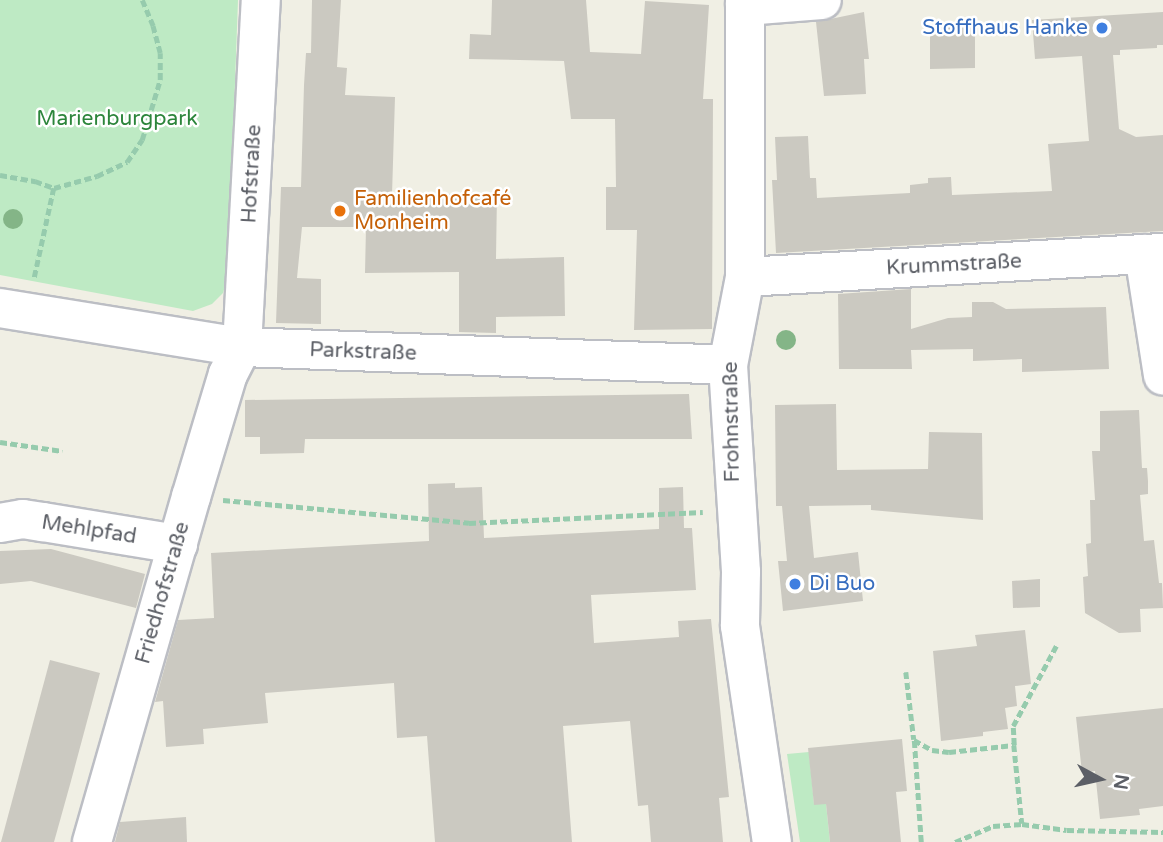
<!DOCTYPE html>
<html>
<head>
<meta charset="utf-8">
<style>
	body { margin:0 }
	#map { position:relative; width:1163px; height:842px; overflow:hidden; background:#f0efe4; font-family:"Varela Round",sans-serif }
	div>[style] { position:absolute }
	.green>* { inset:0; background:#beeac4 }
	.building>* { inset:0; background:#cbc9c1 }
	.path>* { height:4.5px; margin-top:-2.25px; transform-origin:0; background:repeating-linear-gradient(90deg,#96cbad 0 7px,transparent 0 10.5px) }
	.roads { filter:drop-shadow(2px 0 #bcbec4) drop-shadow(-2px 0 #bcbec4) drop-shadow(0 2px #bcbec4) drop-shadow(0 -2px #bcbec4) }
	.minor>* { height:38px; margin:-19px; padding:0 19px; transform-origin:19px; border-radius:19px; background:#fff }
	.trees>* { width:20px; height:20px; margin:-10px; border-radius:50%; background:#84b587 }
	.dots>* { width:19px; height:19px; translate:-50% -50%; box-sizing:border-box; border:4px solid #fff; border-radius:50% }
	span { translate:-50% -50%; white-space:nowrap; text-align:center; line-height:1.15; -webkit-text-stroke:5px #fff; paint-order:stroke }
	.shop-label { font-size:21px; color:#366cbe }
	.right { translate:-100% -50%; text-align:right }
	.left { translate:0 -50%; text-align:left }
	.park-label { font-size:21px; color:#2c853b }
	.street-label { font-size:21px; color:#5c5f66 }
	.food-label { font-size:21px; color:#c56008 }
	.north { position:absolute; left:1065px; top:744px; width:70px; height:70px; -webkit-text-stroke:5px #fff; paint-order:stroke; rotate:98deg; font-size:19px; font-weight:700; line-height:28px; text-align:center; color:#5c5f66 }
	.north::after { content:''; display:block; margin:auto; width:24px; height:32px; background:#5c5f66; clip-path:polygon(50% 0,100% 100%,50% 72%,0 100%) }
</style>
</head>
<body>
<div id="map">
	<div class="green">
		<div style="clip-path:polygon(0 0,238px 0,228px 276px,223px 293px,212px 304px,193px 311px,0 275px)"></div>
		<div style="clip-path:polygon(809px 752px,814px 804px,826px 804px,830px 842px,800px 842px,787px 754px)"></div>
	</div>
	<div class="building">
		<div style="clip-path:polygon(312px 0,341px 0,337px 67px,347px 68px,345px 95px,395px 97px,392px 195px,497px 193px,496px 259px,564px 257px,565px 316px,496px 317px,496px 333px,459px 332px,459px 272px,365px 273px,366px 227px,302px 227px,297px 278px,321px 279px,321px 324px,276px 323px,281px 187px,301px 187px,304px 85px,306px 53px,311px 53px)"></div>
		<div style="clip-path:polygon(492px 0,586px 0,590px 52px,641px 54px,645px 1px,709px 5px,703px 99px,713px 99px,712px 329px,634px 330px,637px 230px,606px 230px,606px 187px,616px 187px,615px 119px,571px 119px,564px 61px,469px 59px,470px 34px,491px 35px)"></div>
		<div style="clip-path:polygon(864px 12px,869px 59px,864px 59px,866px 94px,824px 96px,816px 22px)"></div>
		<div style="clip-path:polygon(1163px 12px,1163px 45px,1157px 45px,1157px 48px,1120px 50px,1120px 55px,1113px 55px,1119px 129px,1136px 137px,1163px 135px,1163px 231px,776px 253px,772px 180px,777px 180px,775px 137px,808px 136px,810px 178px,816px 178px,817px 198px,910px 193px,910px 185px,928px 183px,928px 178px,951px 177px,952px 195px,1052px 191px,1048px 144px,1089px 141px,1082px 56px,1035px 59px,1032px 20px)"></div>
		<div style="clip-path:polygon(975px 22px,975px 68px,930px 69px,930px 23px)"></div>
		<div style="clip-path:polygon(911px 289px,911px 329px,948px 318px,972px 317px,972px 302px,993px 302px,1006px 309px,1106px 307px,1109px 369px,1022px 372px,1022px 359px,973px 361px,973px 349px,911px 350px,912px 369px,839px 369px,838px 294px)"></div>
		<div style="clip-path:polygon(689px 394px,692px 439px,305px 439px,304px 453px,260px 454px,260px 437px,245px 437px,245px 400px)"></div>
		<div style="clip-path:polygon(836px 404px,837px 470px,928px 469px,929px 432px,982px 433px,983px 520px,871px 510px,871px 505px,809px 506px,814px 558px,858px 552px,863px 601px,783px 611px,778px 561px,787px 561px,782px 506px,776px 506px,775px 405px)"></div>
		<div style="clip-path:polygon(1139px 410px,1142px 468px,1147px 468px,1148px 481px,1148px 494px,1140px 495px,1144px 541px,1154px 540px,1159px 583px,1162px 583px,1163px 608px,1140px 609px,1141px 632px,1119px 633px,1085px 613px,1083px 577px,1088px 576px,1086px 544px,1091px 543px,1090px 500px,1095px 500px,1092px 451px,1100px 451px,1100px 411px)"></div>
		<div style="clip-path:polygon(455px 483px,455px 488px,482px 487px,484px 538px,659px 529px,659px 488px,683px 487px,684px 528px,692px 528px,696px 590px,591px 595px,594px 643px,679px 637px,678px 621px,711px 619px,729px 797px,719px 798px,723px 842px,651px 842px,648px 805px,638px 806px,630px 721px,563px 726px,572px 842px,435px 842px,427px 736px,397px 738px,394px 683px,265px 693px,268px 723px,203px 729px,204px 744px,166px 747px,163px 701px,155px 702px,178px 620px,214px 618px,211px 553px,429px 541px,428px 484px)"></div>
		<div style="clip-path:polygon(51px 549px,145px 574px,136px 608px,31px 581px,0 584px,0 551px)"></div>
		<div style="clip-path:polygon(1040px 579px,1040px 607px,1013px 608px,1012px 581px)"></div>
		<div style="clip-path:polygon(1025px 630px,1031px 684px,1015px 686px,1017px 706px,1005px 708px,1008px 729px,983px 732px,983px 736px,941px 741px,933px 651px,977px 646px,975px 635px)"></div>
		<div style="clip-path:polygon(50px 660px,100px 673px,71px 781px,54px 842px,1px 842px)"></div>
		<div style="clip-path:polygon(1163px 708px,1163px 806px,1139px 809px,1140px 815px,1100px 819px,1095px 771px,1082px 773px,1076px 717px)"></div>
		<div style="clip-path:polygon(902px 739px,907px 791px,896px 792px,901px 842px,830px 842px,826px 804px,814px 805px,808px 748px)"></div>
		<div style="clip-path:polygon(186px 817px,187px 842px,115px 842px,120px 822px)"></div>
	</div>
	<div class="path">
		<div style="left:0;top:175px;width:36px;rotate:10deg"></div>
		<div style="left:35px;top:181px;width:20px;rotate:20deg"></div>
		<div style="left:54px;top:188px;width:94px;rotate:102.3deg"></div>
		<div style="left:54px;top:188px;width:45px;rotate:-15.6deg"></div>
		<div style="left:97px;top:176px;width:33px;rotate:-25deg"></div>
		<div style="left:127px;top:162px;width:27px;rotate:-56deg"></div>
		<div style="left:142px;top:140px;width:63px;rotate:-73.3deg"></div>
		<div style="left:160px;top:80px;width:27px;rotate:-90deg"></div>
		<div style="left:160px;top:53px;width:28px;rotate:-105deg"></div>
		<div style="left:153px;top:26px;width:28px;rotate:-113deg"></div>
		<div style="left:0;top:442px;width:63px;rotate:8.3deg"></div>
		<div style="left:223px;top:500px;width:247px;rotate:5.3deg"></div>
		<div style="left:469px;top:523px;width:234px;rotate:-2.7deg"></div>
		<div style="left:906px;top:672px;width:68px;rotate:83.3deg"></div>
		<div style="left:1014px;top:745px;width:19px;rotate:-93deg"></div>
		<div style="left:1013px;top:726px;width:91px;rotate:-61.7deg"></div>
		<div style="left:921px;top:842px;width:102px;rotate:-93.9deg"></div>
		<div style="left:914px;top:740px;width:21px;rotate:29deg"></div>
		<div style="left:932px;top:750px;width:17px;rotate:7deg"></div>
		<div style="left:949px;top:752px;width:65px;rotate:-6.1deg"></div>
		<div style="left:1014px;top:745px;width:79px;rotate:84.2deg"></div>
		<div style="left:1022px;top:824px;width:45px;rotate:7.6deg"></div>
		<div style="left:1067px;top:830px;width:96px;rotate:1.2deg"></div>
		<div style="left:955px;top:842px;width:41px;rotate:-22.8deg"></div>
		<div style="left:993px;top:826px;width:29px;rotate:-4deg"></div>
	</div>
	<div class="roads">
		<div class="minor">
			<div style="left:745px;top:0;width:277px;rotate:90deg"></div>
			<div style="left:745px;top:277px;width:90px;rotate:100.9deg"></div>
			<div style="left:728px;top:365px;width:207px;rotate:86.4deg"></div>
			<div style="left:741px;top:572px;width:54px;rotate:91.1deg"></div>
			<div style="left:740px;top:626px;width:218px;rotate:81.6deg"></div>
			<div style="left:745px;top:6px;width:77px;rotate:-4.5deg"></div>
			<div style="left:1144px;top:254px;width:123px;rotate:81.1deg"></div>
			<div style="left:745px;top:277px;width:419px;rotate:-3.3deg"></div>
			<div style="left:0;top:308px;width:245px;rotate:9.2deg"></div>
			<div style="left:242px;top:347px;width:486px;rotate:2.1deg"></div>
			<div style="left:0;top:523px;width:23px;rotate:-10deg"></div>
			<div style="left:23px;top:519px;width:20px;rotate:9deg"></div>
			<div style="left:43px;top:522px;width:137px;rotate:9.3deg"></div>
			<div style="left:92px;top:842px;width:359px;rotate:-74deg"></div>
			<div style="left:191px;top:497px;width:128px;rotate:-73.3deg"></div>
			<div style="left:228px;top:374px;width:30px;rotate:-63deg"></div>
			<div style="left:242px;top:347px;width:348px;rotate:-86.9deg"></div>
		</div>
	</div>
	<div class="trees">
		<div style="left:13px;top:219px"></div>
		<div style="left:786px;top:340px"></div>
	</div>
	<div class="dots">
		<div style="left:1102px;top:28px;background:#3f7fe0"></div>
		<div style="left:340px;top:211px;background:#e8710a"></div>
		<div style="left:795px;top:584px;background:#3f7fe0"></div>
	</div>
	<div class="shop-label">
		<span class="right" style="left:1088px;top:28px">Stoffhaus Hanke</span>
		<span class="left" style="left:809px;top:584px">Di Buo</span>
	</div>
	<div class="park-label">
		<span style="left:117px;top:119px">Marienburgpark</span>
	</div>
	<div class="street-label">
		<span style="left:252px;top:174px;rotate:-87deg">Hofstraße</span>
		<span style="left:954px;top:265px;rotate:-3deg">Krummstraße</span>
		<span style="left:363px;top:352px;rotate:2deg">Parkstraße</span>
		<span style="left:732px;top:422px;rotate:-91deg">Frohnstraße</span>
		<span style="left:89px;top:530px;rotate:9deg">Mehlpfad</span>
		<span style="left:163px;top:593px;rotate:-74deg">Friedhofstraße</span>
	</div>
	<div class="food-label">
		<span class="left" style="left:354px;top:211px">Familienhofcafé<br>Monheim</span>
	</div>
	<div class="north">N</div>
</div>
</body>
</html>
